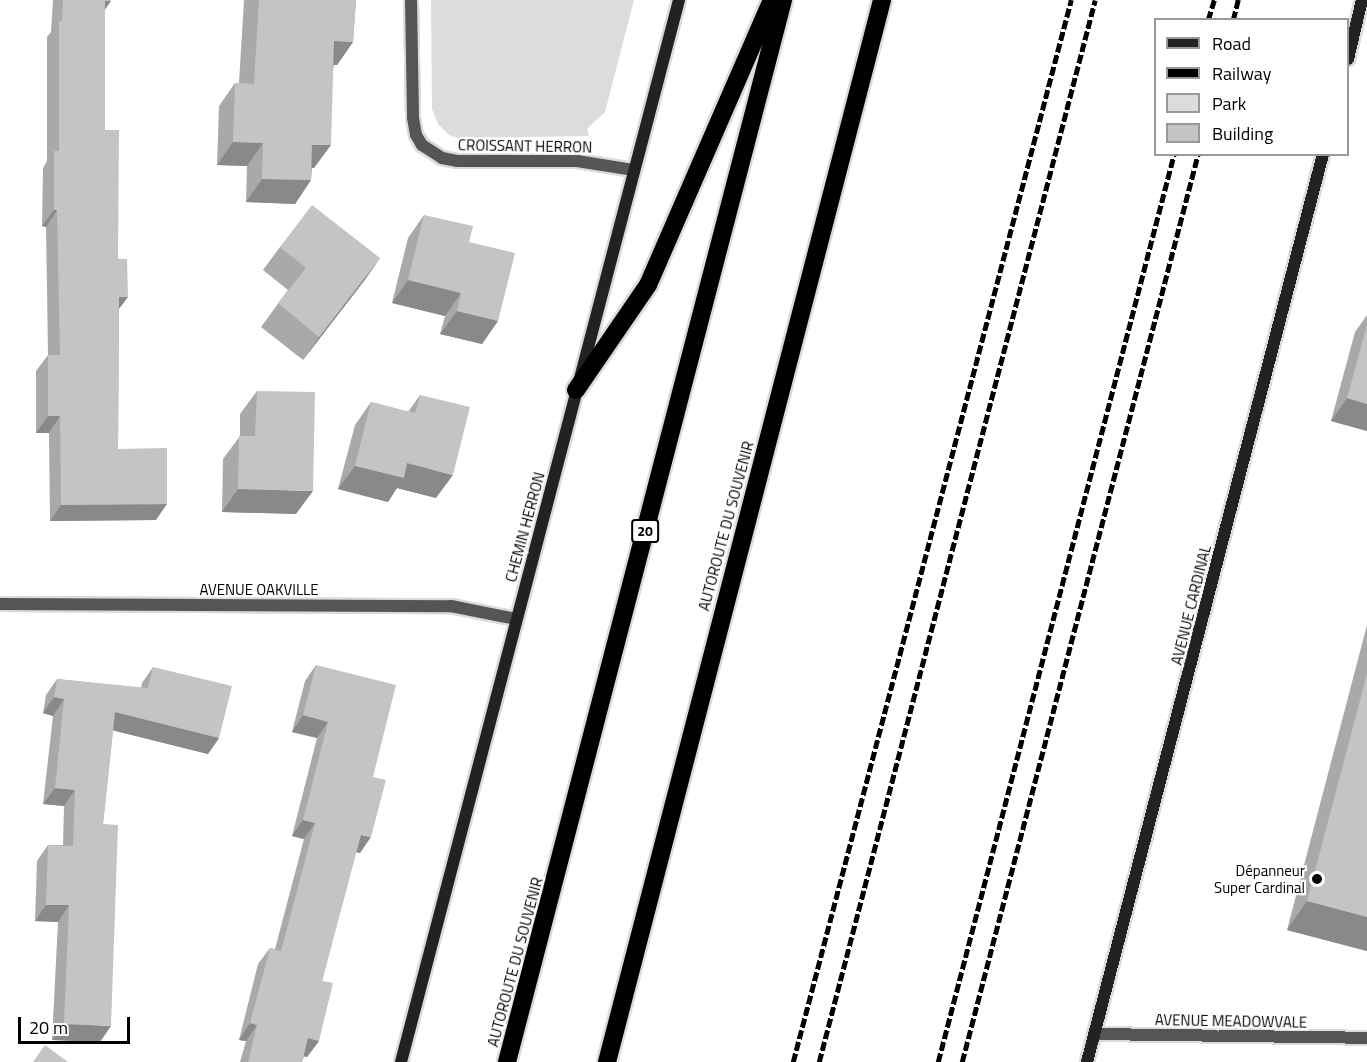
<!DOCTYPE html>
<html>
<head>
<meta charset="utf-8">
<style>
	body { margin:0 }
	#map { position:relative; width:1367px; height:1062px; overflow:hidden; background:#fff; font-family:"Titillium Web",sans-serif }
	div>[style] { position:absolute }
	.green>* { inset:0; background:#dcdcdc }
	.roads { filter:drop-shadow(2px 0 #dbdbdb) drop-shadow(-2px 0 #dbdbdb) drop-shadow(0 2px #dbdbdb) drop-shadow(0 -2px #dbdbdb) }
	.street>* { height:12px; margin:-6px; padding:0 6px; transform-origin:6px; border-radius:6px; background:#555 }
	.secondary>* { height:12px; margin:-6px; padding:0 6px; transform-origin:6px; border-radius:6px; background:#222 }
	.highway>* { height:18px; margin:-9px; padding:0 9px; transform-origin:9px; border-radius:9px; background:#000 }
	.rail>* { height:4.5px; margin-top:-2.25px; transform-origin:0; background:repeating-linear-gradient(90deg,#000 0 9px,transparent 0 12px) }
	.wall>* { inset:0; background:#a9a9a9 }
	.shaded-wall>* { inset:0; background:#898989 }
	.building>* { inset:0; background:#c4c4c4 }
	.dots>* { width:16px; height:16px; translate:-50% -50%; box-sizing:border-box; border:3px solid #fff; border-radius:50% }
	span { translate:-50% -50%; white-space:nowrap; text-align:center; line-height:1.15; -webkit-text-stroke:4.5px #fff; paint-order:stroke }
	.shield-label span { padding:2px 4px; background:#fff; border:2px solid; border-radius:4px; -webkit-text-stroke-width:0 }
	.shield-label { font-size:14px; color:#000; font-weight:700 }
	.street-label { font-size:15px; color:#000 }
	.poi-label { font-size:15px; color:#000 }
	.right { translate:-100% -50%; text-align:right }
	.legend { position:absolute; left:1154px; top:18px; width:195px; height:138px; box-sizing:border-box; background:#fff; border:2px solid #999; margin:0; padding:8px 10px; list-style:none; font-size:18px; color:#000 }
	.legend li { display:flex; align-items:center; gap:12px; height:30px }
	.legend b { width:30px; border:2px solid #999 }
	.scale { position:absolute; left:18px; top:1017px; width:112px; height:27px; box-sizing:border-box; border:3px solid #000; border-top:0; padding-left:8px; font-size:18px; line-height:21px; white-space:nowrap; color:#000; -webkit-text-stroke:4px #fff; paint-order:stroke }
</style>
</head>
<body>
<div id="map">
	<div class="green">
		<div style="clip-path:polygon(431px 0,634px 0,605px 112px,587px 129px,589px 136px,459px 138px,449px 135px,438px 124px,432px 109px)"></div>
	</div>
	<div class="roads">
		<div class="street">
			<div style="left:411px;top:0;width:118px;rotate:89deg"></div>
			<div style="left:413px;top:118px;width:17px;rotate:80deg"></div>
			<div style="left:416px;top:135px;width:12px;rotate:59deg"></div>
			<div style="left:422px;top:145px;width:24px;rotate:33deg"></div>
			<div style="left:442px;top:158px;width:15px;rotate:11deg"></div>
			<div style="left:457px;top:161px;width:120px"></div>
			<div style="left:577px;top:161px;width:58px;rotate:9deg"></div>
			<div style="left:0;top:604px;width:451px;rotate:0.3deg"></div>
			<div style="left:451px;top:606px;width:66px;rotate:11.3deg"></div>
			<div style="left:1094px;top:1034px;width:273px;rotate:0.8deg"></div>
		</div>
		<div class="secondary">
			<div style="left:1348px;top:59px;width:61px;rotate:-76.7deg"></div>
			<div style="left:401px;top:1062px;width:1098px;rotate:-75.33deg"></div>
			<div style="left:1087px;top:1062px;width:938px;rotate:-75.43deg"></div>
		</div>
		<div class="highway">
			<div style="left:576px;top:390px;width:127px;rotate:-55.6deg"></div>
			<div style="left:648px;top:285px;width:311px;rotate:-66.5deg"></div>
			<div style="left:507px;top:1062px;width:1097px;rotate:-75.43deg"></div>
			<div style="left:607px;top:1062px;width:1097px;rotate:-75.48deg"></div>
		</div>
	</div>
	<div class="rail">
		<div style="left:1208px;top:20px;width:21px;rotate:-73deg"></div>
		<div style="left:1233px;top:20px;width:21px;rotate:-76deg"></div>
		<div style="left:793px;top:1062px;width:1098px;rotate:-75.33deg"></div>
		<div style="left:819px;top:1062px;width:1097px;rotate:-75.43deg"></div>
		<div style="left:938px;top:1062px;width:938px;rotate:-75.43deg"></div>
		<div style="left:962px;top:1062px;width:938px;rotate:-75.43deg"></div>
	</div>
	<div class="wall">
		<div style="clip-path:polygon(53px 0,111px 0,105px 10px,105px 130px,118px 259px,119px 309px,118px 449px,156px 520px,50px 521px,49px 433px,36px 433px,36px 371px,48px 355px,46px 227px,42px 226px,43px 168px,47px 161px,47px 37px,51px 32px)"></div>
		<div style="clip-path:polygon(244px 0,356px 0,353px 42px,337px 65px,334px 65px,314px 168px,312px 168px,311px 180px,295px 204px,246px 202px,247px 166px,217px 165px,219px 106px,235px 83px,239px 83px)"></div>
		<div style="clip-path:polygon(424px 215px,469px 242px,498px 321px,482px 344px,440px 334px,445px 316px,392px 303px,408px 238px)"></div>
		<div style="clip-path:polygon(280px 247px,380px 258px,364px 281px,303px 360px,261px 327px,288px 290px,263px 270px)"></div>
		<div style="clip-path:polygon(1367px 315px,1367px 431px,1331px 421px,1355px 332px)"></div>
		<div style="clip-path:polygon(257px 391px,296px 514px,222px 512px,223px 459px,240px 436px,240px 414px)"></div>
		<div style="clip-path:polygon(420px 395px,436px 498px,397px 488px,388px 502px,338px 489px,355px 425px,371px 402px,408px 412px)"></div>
		<div style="clip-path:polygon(1367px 625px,1367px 951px,1287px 930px)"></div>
		<div style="clip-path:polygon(316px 665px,373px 777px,360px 853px,356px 852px,322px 981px,319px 1041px,307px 1057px,304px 1056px,302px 1062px,240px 1062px,246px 1041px,239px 1040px,258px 964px,270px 948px,275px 949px,304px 839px,292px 836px,317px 738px,292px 732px,305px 681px)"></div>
		<div style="clip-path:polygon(153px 667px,219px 738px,208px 754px,113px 730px,103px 824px,100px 1042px,52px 1040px,58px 922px,35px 921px,37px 861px,48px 845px,63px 845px,64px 806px,43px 804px,53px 716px,43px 713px,46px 695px,57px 679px,141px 688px,142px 683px)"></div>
	</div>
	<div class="shaded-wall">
		<div style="clip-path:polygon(105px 1px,111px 1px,99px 17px)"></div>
		<div style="clip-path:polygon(334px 41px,353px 42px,337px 65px,318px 64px)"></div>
		<div style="clip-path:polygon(233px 142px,263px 143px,247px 166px,217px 165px)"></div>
		<div style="clip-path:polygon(312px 145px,331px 145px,314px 168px,296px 168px)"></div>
		<div style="clip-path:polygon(262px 179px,311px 180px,295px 204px,246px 202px)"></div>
		<div style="clip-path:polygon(54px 210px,57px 210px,46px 227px,42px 226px)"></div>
		<div style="clip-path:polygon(380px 258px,364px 281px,303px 360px,319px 337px)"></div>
		<div style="clip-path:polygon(408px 280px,461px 293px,445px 316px,392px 303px)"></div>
		<div style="clip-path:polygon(119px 297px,128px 297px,116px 313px)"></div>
		<div style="clip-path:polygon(457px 311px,498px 321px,482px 344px,440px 334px)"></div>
		<div style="clip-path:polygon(1347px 398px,1367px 404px,1367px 431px,1331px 421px)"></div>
		<div style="clip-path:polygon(48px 416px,60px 416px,49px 433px,36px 433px)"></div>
		<div style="clip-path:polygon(407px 463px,453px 475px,436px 498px,397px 488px,388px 502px,338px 489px,355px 466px)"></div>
		<div style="clip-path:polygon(238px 489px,313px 491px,296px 514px,222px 512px)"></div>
		<div style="clip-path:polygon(167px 504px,156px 520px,50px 521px,61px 505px)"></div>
		<div style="clip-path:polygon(54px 697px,64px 699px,53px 716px,43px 713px)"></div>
		<div style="clip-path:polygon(115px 712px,219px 738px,208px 754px,103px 728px)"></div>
		<div style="clip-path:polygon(303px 715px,328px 722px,317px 738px,292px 732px)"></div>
		<div style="clip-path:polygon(55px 788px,75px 790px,64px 806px,43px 804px)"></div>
		<div style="clip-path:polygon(303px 820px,315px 823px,304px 839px,292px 836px)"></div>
		<div style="clip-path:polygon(361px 835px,371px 837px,360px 853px,350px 851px)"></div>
		<div style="clip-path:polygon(1307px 901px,1367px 917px,1367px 951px,1287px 930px)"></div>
		<div style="clip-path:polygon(46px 905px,69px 905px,58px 922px,35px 921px)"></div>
		<div style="clip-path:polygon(250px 1023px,257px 1025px,246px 1041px,239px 1040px)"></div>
		<div style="clip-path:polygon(64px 1024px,111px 1026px,100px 1042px,52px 1040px)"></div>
		<div style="clip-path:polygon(308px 1038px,319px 1041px,307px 1057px,297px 1055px)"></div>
	</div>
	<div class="building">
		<div style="clip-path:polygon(63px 0,111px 0,111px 1px,105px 1px,105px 130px,119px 130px,118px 259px,127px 259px,128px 297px,119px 297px,118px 449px,167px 448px,167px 504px,61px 505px,60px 416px,48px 416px,48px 355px,60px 355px,57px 210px,54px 210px,54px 151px,59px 151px,59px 21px,62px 21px)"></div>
		<div style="clip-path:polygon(259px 0,356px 0,353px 42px,334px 41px,331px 145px,312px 145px,311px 180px,262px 179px,263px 143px,233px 142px,235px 83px,254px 84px)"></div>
		<div style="clip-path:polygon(312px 205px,380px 258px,319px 337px,278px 303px,306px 268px,280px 247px)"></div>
		<div style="clip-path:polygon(424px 215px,473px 226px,469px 242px,515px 253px,498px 321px,457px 311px,461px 293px,408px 280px)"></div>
		<div style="clip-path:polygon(1367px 325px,1367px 404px,1347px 398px)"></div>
		<div style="clip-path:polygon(257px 391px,315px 392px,313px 491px,238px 489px,239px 436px,255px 436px)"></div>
		<div style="clip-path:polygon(420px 395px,470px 407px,453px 475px,407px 463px,404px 478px,355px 466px,371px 402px,415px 413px)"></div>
		<div style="clip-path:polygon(316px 665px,396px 685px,373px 777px,386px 780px,371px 837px,361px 835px,322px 981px,333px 983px,319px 1041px,308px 1038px,302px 1062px,248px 1062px,257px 1025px,250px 1023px,270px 948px,281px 951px,315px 823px,303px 820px,328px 722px,303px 715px)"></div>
		<div style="clip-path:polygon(153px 667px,232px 686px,219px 738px,115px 712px,103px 824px,118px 825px,111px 1026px,64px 1024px,69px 905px,46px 905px,48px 845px,73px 846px,75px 790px,55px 788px,64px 699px,54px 697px,57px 679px,148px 688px)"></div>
		<div style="clip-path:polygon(1367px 674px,1367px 917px,1307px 901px)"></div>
		<div style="clip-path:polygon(45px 1045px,68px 1062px,33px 1062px)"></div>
	</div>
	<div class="dots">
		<div style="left:1317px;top:879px;background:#000"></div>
	</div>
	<div class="shield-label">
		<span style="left:645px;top:531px">20</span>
	</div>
	<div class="street-label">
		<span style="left:525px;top:146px;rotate:1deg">CROISSANT HERRON</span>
		<span style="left:726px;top:526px;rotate:-75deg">AUTOROUTE DU SOUVENIR</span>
		<span style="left:525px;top:527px;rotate:-75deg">CHEMIN HERRON</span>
		<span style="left:259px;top:590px">AVENUE OAKVILLE</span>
		<span style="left:1191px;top:605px;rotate:-76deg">AVENUE CARDINAL</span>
		<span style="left:515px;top:962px;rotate:-75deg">AUTOROUTE DU SOUVENIR</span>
		<span style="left:1231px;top:1021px;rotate:1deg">AVENUE MEADOWVALE</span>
	</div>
	<div class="poi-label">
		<span class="right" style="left:1305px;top:879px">Dépanneur<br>Super Cardinal</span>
	</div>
	<ul class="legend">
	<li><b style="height:8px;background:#222"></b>Road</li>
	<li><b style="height:8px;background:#000"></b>Railway</li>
	<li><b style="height:16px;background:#dcdcdc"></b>Park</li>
	<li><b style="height:16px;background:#c4c4c4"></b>Building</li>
	</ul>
	<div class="scale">20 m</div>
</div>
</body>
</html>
